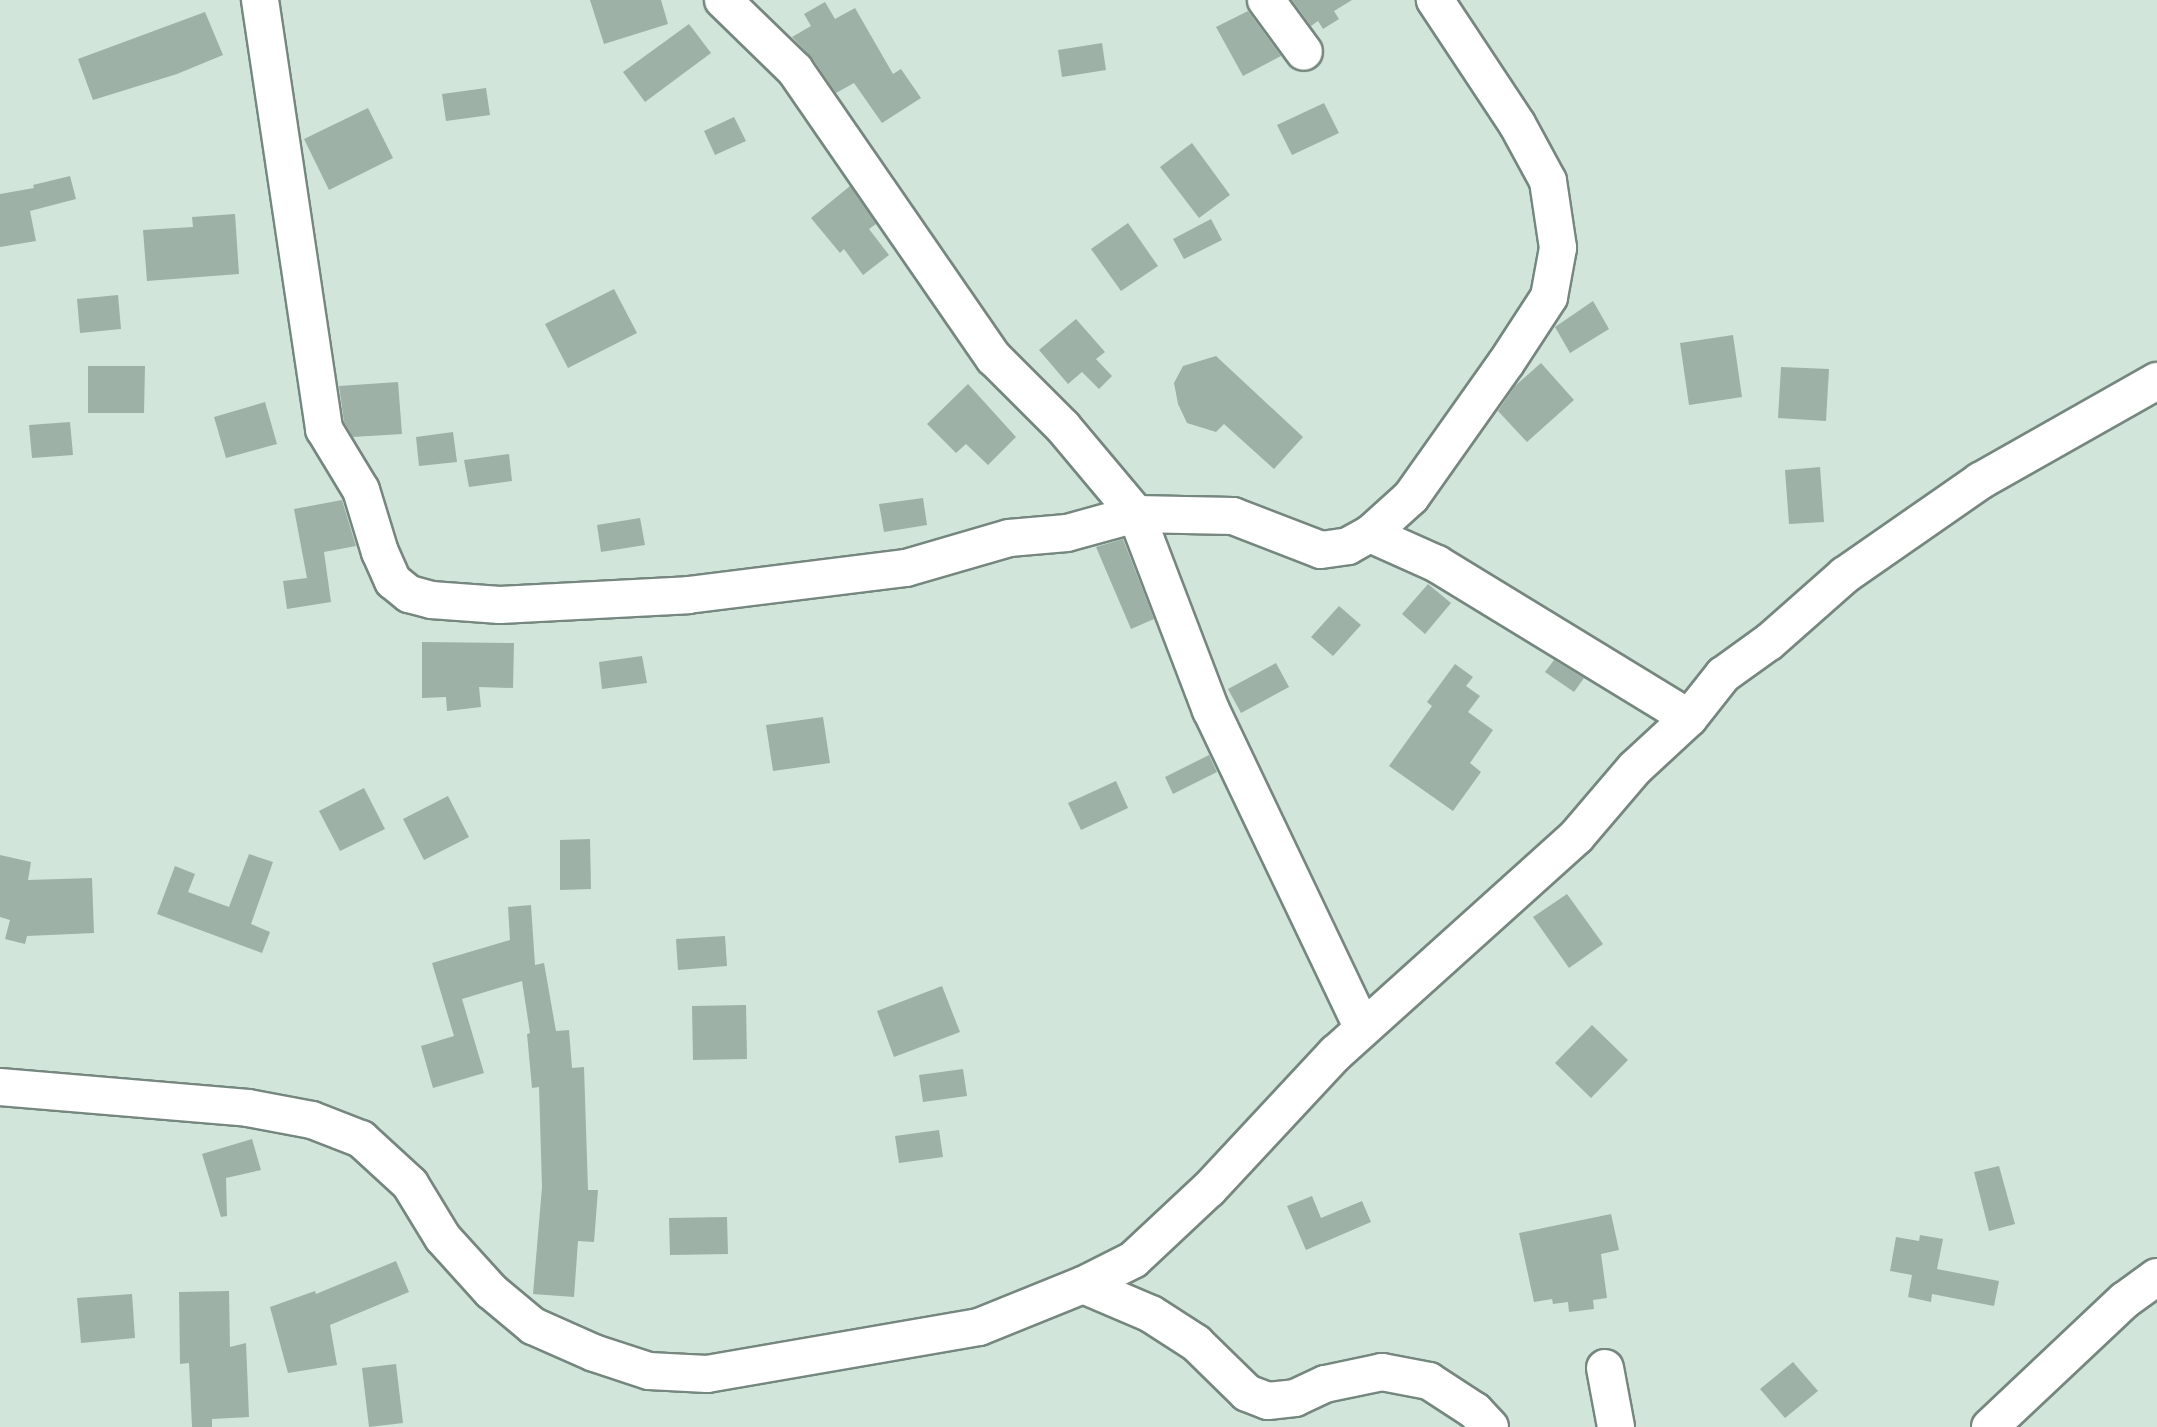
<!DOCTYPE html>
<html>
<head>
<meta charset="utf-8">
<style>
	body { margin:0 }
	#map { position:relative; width:2157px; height:1427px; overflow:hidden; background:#d1e5da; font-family:Lato,sans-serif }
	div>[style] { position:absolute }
	.building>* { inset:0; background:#9eb1a7 }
	.roads { filter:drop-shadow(2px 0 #75877e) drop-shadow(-2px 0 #75877e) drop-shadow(0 2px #75877e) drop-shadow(0 -2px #75877e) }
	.minor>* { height:36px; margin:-18px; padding:0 18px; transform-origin:18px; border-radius:18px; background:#fff }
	span { translate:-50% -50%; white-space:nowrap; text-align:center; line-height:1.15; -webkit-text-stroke:8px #fff; paint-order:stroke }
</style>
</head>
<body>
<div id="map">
	<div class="building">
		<div style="clip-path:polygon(590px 0,661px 0,668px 24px,604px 44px)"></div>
		<div style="clip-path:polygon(1292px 0,1352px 0,1334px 11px,1339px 19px,1323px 29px,1318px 21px,1311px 26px)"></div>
		<div style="clip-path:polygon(825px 2px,835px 19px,855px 8px,893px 74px,901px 69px,921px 98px,882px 123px,854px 83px,836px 93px,812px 58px,792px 37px,811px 26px,804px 14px)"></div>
		<div style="clip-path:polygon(1248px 11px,1281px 56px,1243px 76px,1216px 27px)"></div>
		<div style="clip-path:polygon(205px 12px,223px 55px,177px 74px,93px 100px,78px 59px)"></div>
		<div style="clip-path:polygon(689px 24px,711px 53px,645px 102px,623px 72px)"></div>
		<div style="clip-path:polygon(1102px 43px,1106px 70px,1062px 77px,1058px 50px)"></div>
		<div style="clip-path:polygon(486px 88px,490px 115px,446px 121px,442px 94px)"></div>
		<div style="clip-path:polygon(1324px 103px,1339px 133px,1292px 155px,1277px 125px)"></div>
		<div style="clip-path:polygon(368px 108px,393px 158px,329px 190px,304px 139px)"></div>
		<div style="clip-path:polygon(734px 117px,746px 141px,715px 155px,704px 131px)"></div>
		<div style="clip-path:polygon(1192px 143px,1230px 195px,1199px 218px,1160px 167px)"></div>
		<div style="clip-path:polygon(70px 176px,76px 199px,30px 211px,36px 241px,0 247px,0 194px,34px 188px,33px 185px)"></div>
		<div style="clip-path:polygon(850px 186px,876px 224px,869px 229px,889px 255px,863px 275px,844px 249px,840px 253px,811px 218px)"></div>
		<div style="clip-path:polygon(235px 214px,239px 274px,147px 281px,143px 230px,193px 227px,192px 217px)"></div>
		<div style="clip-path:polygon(1211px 219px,1222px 240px,1184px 259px,1173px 239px)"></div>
		<div style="clip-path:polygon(1128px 223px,1158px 266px,1121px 291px,1091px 249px)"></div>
		<div style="clip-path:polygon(614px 289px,637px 333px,568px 368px,545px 324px)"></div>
		<div style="clip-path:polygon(118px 295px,121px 329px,80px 333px,77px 299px)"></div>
		<div style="clip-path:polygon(1593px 301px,1609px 329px,1570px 353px,1555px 327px)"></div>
		<div style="clip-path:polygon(1076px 319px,1105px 352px,1096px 359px,1112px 376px,1099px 389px,1082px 372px,1068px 384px,1039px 350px)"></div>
		<div style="clip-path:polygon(1733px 335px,1742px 397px,1689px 405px,1680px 343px)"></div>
		<div style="clip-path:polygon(1216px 356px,1303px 437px,1274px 469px,1224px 424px,1216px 432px,1187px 423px,1178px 404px,1174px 383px,1183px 366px)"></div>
		<div style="clip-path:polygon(1541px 363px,1574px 400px,1527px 442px,1498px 411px,1515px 386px)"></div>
		<div style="clip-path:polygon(88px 366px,145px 366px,144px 413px,88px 413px)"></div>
		<div style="clip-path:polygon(1781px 367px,1829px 369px,1826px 421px,1778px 418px)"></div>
		<div style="clip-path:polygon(398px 382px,402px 434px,353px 437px,344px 422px,339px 386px)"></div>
		<div style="clip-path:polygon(968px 384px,1016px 437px,988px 465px,966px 444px,956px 453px,927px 424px)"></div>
		<div style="clip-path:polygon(265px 402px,277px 444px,226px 458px,214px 417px)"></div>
		<div style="clip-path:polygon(70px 422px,73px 455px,32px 458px,29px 425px)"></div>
		<div style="clip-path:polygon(453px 432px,457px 462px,419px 466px,416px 437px)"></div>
		<div style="clip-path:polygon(509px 454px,512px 481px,469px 487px,464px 460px)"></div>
		<div style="clip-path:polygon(1820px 467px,1824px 522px,1789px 524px,1785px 470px)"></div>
		<div style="clip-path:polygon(923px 498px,927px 525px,884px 532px,879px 504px)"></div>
		<div style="clip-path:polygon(342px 500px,356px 546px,324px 552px,331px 602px,287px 609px,283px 581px,307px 578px,294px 509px)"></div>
		<div style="clip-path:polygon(640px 518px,645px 545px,601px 552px,597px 525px)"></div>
		<div style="clip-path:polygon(1123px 539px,1154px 619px,1131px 629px,1096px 547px)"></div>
		<div style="clip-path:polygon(1428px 584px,1451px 603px,1425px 634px,1402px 614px)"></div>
		<div style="clip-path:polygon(1339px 606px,1361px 625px,1333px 656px,1311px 637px)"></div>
		<div style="clip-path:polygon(422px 642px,514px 643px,513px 688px,479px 687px,481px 707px,447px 711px,446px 697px,422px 698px)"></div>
		<div style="clip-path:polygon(642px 656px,647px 683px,602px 689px,599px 662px)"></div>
		<div style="clip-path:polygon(1554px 660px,1584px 678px,1574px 692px,1545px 672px)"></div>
		<div style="clip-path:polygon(1276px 663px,1289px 687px,1241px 713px,1228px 689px)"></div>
		<div style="clip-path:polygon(1455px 664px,1473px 677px,1466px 686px,1480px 696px,1468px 712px,1493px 730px,1470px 763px,1481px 772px,1453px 811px,1389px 766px,1432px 706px,1427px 702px)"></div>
		<div style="clip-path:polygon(823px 717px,830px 763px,773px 771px,766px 725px)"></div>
		<div style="clip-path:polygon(1209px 755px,1217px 772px,1173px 794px,1165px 777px)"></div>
		<div style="clip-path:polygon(1116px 781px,1128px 808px,1081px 830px,1068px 803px)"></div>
		<div style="clip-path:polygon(364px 788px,385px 829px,340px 851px,319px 811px)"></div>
		<div style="clip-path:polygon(448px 796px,469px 837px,424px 860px,403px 819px)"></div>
		<div style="clip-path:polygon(590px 839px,591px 889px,560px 890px,560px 840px)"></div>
		<div style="clip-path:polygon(249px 854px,273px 862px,251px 924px,270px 932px,262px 953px,157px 914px,175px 866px,195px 874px,188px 892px,229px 907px)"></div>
		<div style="clip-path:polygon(0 855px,31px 862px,28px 880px,92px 878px,94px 933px,27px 936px,25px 944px,5px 939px,10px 920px,0 917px)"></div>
		<div style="clip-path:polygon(1567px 894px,1603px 944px,1569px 968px,1533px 917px)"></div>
		<div style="clip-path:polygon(531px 905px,535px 965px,544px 963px,556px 1031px,569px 1030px,572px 1068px,584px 1067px,588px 1190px,598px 1190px,594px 1242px,578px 1241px,574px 1297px,533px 1294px,542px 1187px,539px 1087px,532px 1088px,527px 1034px,530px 1033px,522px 981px,462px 999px,484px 1073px,433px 1088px,421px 1046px,454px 1036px,432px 963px,510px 940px,508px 907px)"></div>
		<div style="clip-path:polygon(725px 936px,727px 966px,678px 970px,676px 939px)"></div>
		<div style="clip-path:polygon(942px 986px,960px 1032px,894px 1057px,877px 1011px)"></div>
		<div style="clip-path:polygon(746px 1005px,747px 1059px,693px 1060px,692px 1006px)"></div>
		<div style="clip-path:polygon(1592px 1025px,1628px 1060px,1591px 1098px,1555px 1063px)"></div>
		<div style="clip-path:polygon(963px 1069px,967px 1096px,923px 1102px,919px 1075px)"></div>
		<div style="clip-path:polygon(939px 1130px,943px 1157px,899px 1163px,895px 1136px)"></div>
		<div style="clip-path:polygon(252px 1139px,261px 1170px,226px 1178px,227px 1216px,221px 1217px,202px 1154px)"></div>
		<div style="clip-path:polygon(1999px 1166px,2015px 1224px,1989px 1231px,1974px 1172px)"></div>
		<div style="clip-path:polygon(1312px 1196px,1321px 1218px,1362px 1201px,1371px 1222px,1306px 1250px,1287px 1206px)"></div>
		<div style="clip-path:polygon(1611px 1214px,1619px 1250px,1601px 1254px,1607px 1298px,1593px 1300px,1594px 1309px,1569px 1312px,1568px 1302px,1553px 1304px,1552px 1299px,1534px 1302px,1519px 1233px)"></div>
		<div style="clip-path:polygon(727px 1217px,728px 1254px,670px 1255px,669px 1218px)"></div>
		<div style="clip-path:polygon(1920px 1235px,1943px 1239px,1937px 1269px,1999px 1281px,1994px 1306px,1932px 1294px,1931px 1302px,1908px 1297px,1912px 1275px,1890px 1271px,1896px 1237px,1919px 1241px)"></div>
		<div style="clip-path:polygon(396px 1261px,409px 1292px,330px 1325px,337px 1365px,288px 1373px,270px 1307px,315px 1291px,316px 1294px)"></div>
		<div style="clip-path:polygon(229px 1291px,230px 1347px,246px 1343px,249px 1417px,212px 1419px,212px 1427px,192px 1427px,189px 1363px,180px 1364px,179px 1292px)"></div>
		<div style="clip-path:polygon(132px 1294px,135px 1338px,81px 1343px,77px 1298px)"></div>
		<div style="clip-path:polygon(1793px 1362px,1818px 1391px,1785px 1418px,1760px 1389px)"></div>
		<div style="clip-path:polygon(396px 1364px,403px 1423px,369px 1427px,362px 1368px)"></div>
	</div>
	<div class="roads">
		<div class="minor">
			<div style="left:260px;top:0;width:434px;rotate:81.5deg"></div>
			<div style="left:324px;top:429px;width:71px;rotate:58.8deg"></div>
			<div style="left:361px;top:490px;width:65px;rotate:73deg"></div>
			<div style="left:380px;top:552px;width:32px;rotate:66deg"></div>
			<div style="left:393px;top:581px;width:21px;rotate:39deg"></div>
			<div style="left:409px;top:594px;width:23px;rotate:15deg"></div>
			<div style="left:431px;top:600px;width:69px;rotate:4.1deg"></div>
			<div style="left:500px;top:605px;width:188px;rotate:-3deg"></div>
			<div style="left:688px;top:595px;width:220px;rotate:-7.1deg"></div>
			<div style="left:906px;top:568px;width:107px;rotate:-16.2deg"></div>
			<div style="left:1009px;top:538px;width:58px;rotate:-4.9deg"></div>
			<div style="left:1067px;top:533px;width:72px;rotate:-15.4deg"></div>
			<div style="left:1136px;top:514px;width:97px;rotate:1.2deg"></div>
			<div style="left:1233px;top:516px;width:94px;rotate:21.1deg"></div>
			<div style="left:1321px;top:550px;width:27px;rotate:-8deg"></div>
			<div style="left:1348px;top:546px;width:25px;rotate:-29deg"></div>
			<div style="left:1370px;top:534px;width:55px;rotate:-42.1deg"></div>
			<div style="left:1411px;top:497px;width:164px;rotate:-54.7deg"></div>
			<div style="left:1506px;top:363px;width:79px;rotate:-56.9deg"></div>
			<div style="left:1549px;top:297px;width:50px;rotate:-79.6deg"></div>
			<div style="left:1558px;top:248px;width:68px;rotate:-98.5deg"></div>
			<div style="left:1548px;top:181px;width:65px;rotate:-118.5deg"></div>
			<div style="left:1517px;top:124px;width:149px;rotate:-123.5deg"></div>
			<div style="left:723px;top:0;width:100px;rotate:44.2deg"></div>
			<div style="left:795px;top:70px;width:350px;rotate:55.4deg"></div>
			<div style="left:994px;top:358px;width:98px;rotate:45deg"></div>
			<div style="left:1063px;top:427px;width:114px;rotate:50deg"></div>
			<div style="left:1136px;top:514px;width:210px;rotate:69.1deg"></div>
			<div style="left:1211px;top:710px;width:352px;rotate:64.5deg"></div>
			<div style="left:1266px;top:0;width:64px;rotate:53.8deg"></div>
			<div style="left:1370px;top:534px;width:73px;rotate:24.1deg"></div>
			<div style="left:1437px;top:564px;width:295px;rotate:31.4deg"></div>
			<div style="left:0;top:1087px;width:249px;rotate:4.8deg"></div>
			<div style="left:248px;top:1108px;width:65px;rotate:10.6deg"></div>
			<div style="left:312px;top:1120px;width:53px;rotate:21.2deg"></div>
			<div style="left:361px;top:1139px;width:67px;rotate:42.6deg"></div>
			<div style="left:410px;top:1184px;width:63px;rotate:58.6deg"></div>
			<div style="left:443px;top:1238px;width:72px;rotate:47.8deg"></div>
			<div style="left:491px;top:1291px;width:55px;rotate:39.8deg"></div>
			<div style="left:533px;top:1326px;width:67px;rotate:23.9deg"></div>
			<div style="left:594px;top:1353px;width:58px;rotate:18.1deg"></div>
			<div style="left:649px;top:1371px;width:58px;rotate:3deg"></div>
			<div style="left:707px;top:1374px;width:276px;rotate:-9.8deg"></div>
			<div style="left:979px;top:1327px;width:112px;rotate:-22deg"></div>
			<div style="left:1083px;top:1285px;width:56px;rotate:-26.6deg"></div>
			<div style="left:1133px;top:1260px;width:104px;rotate:-43.1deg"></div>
			<div style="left:1209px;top:1189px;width:186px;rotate:-47deg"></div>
			<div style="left:1336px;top:1053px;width:323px;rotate:-42deg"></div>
			<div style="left:1576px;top:837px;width:91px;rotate:-49.5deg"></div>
			<div style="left:1635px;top:768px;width:74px;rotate:-42.8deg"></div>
			<div style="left:1689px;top:718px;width:55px;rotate:-51.7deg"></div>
			<div style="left:1723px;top:675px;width:57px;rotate:-35.7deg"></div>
			<div style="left:1769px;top:642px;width:101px;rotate:-41.4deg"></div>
			<div style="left:1845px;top:575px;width:165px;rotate:-34.8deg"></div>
			<div style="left:1980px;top:481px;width:203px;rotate:-29.5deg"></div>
			<div style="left:1083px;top:1285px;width:74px;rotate:23.1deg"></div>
			<div style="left:1151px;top:1314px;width:54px;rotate:32.8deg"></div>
			<div style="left:1196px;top:1343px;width:71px;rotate:44.4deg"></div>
			<div style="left:1247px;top:1393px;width:22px;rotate:21deg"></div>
			<div style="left:1268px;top:1401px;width:27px;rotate:-6deg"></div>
			<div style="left:1295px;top:1398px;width:33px;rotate:-25deg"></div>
			<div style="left:1325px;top:1384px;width:58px;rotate:-11.9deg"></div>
			<div style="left:1382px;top:1372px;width:48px;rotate:10.8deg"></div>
			<div style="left:1429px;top:1381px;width:55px;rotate:33.1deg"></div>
			<div style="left:1475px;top:1411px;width:22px;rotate:47deg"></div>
			<div style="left:1605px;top:1368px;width:60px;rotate:79.4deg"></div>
			<div style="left:1990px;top:1427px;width:185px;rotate:-43.3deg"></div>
			<div style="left:2125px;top:1300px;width:39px;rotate:-36deg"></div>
		</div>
	</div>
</div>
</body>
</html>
